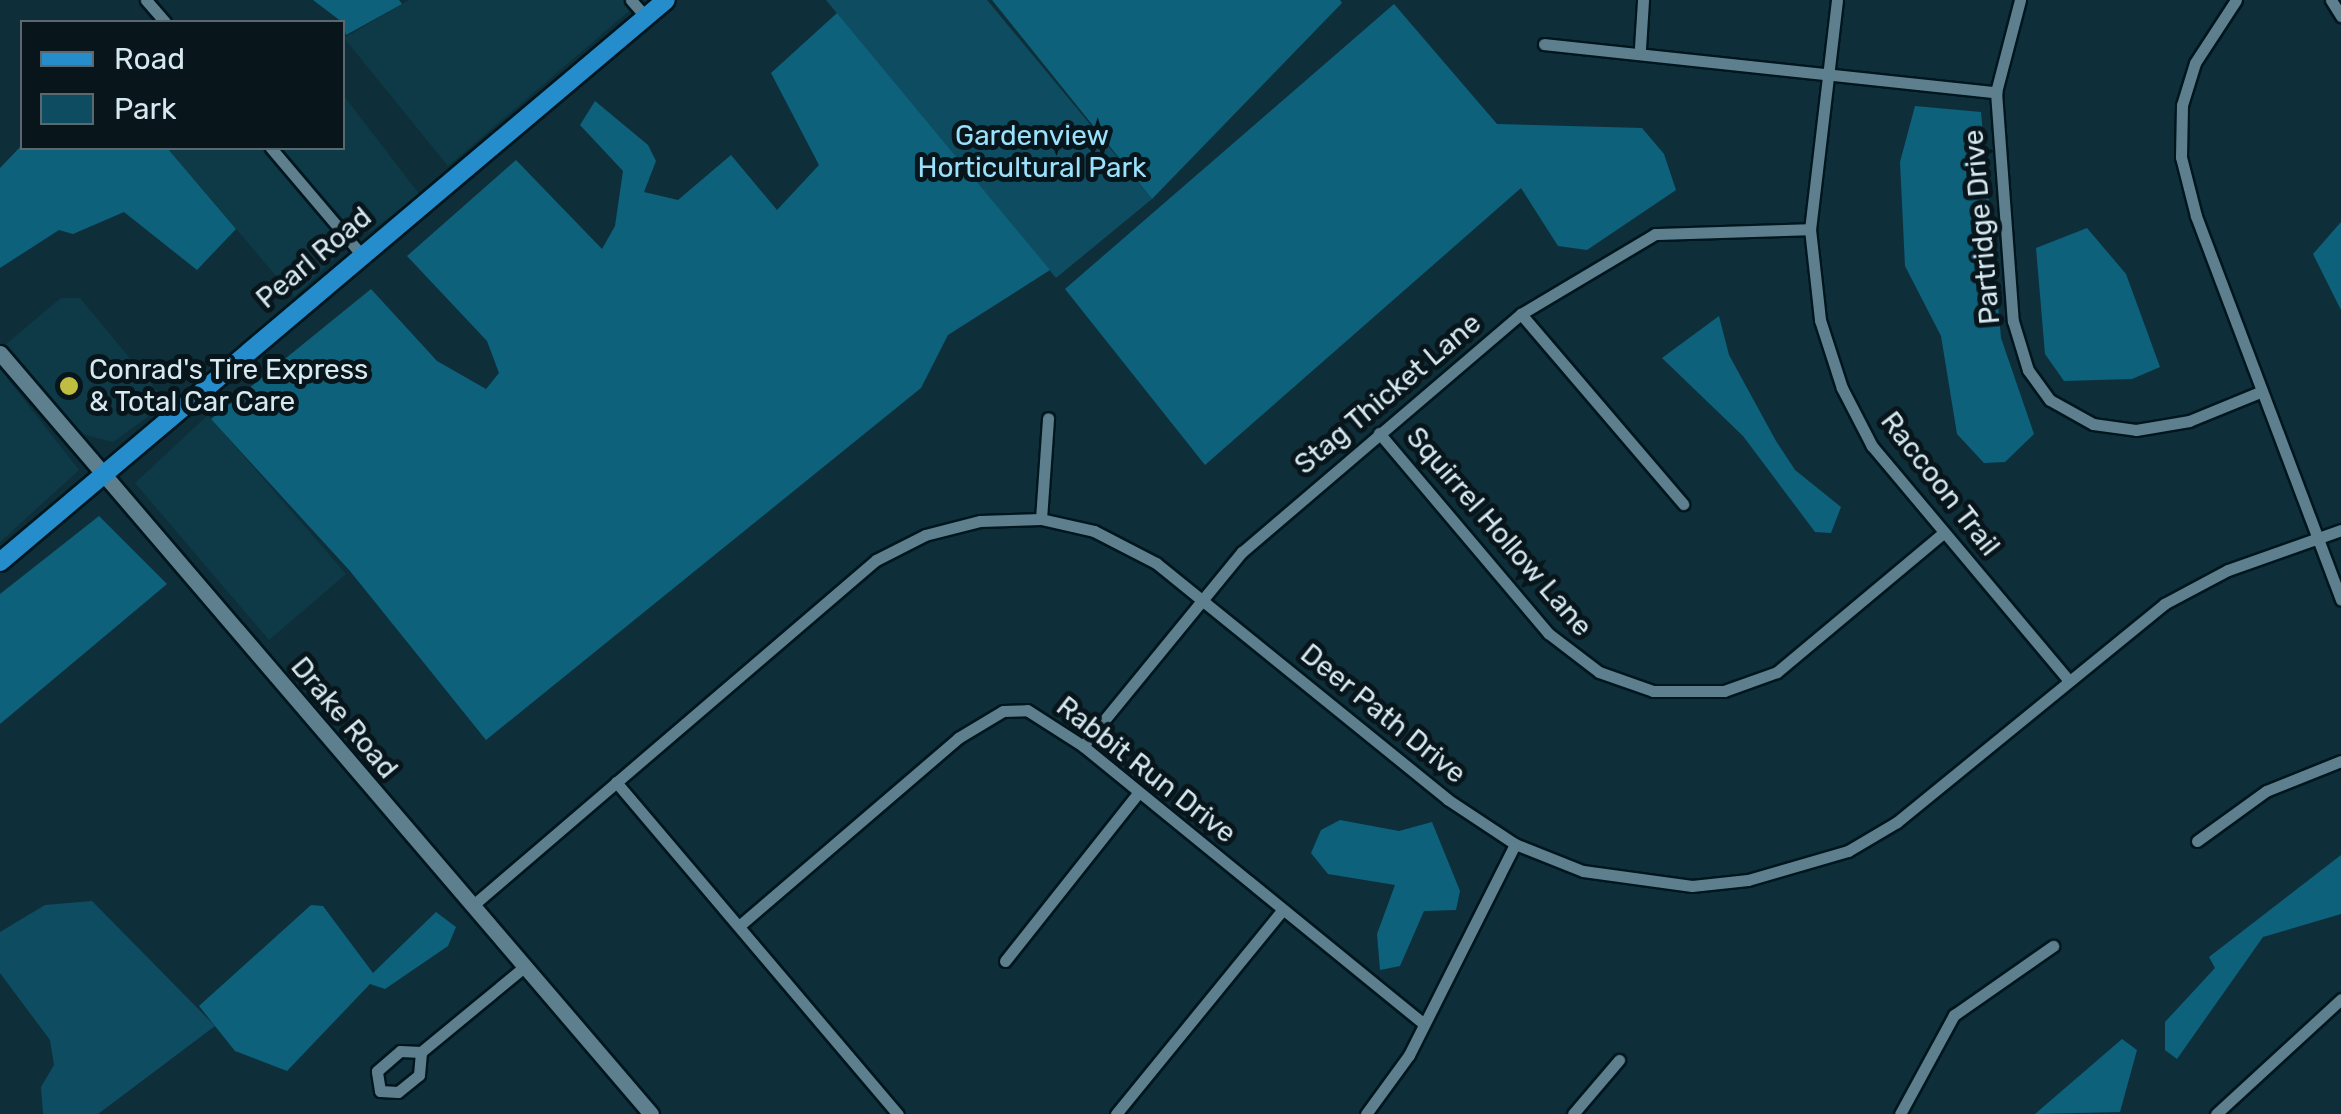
<!DOCTYPE html>
<html>
<head>
<meta charset="utf-8">
<style>
	body { margin:0 }
	#map { position:relative; width:2341px; height:1114px; overflow:hidden; background:#0e2f3a; font-family:Rubik,sans-serif }
	div>[style] { position:absolute }
	.built>* { inset:0; background:#0e3a48 }
	.green>* { inset:0; background:#0e4d61 }
	.forest>* { inset:0; background:#0d617b }
	.roads { filter:drop-shadow(2px 0 #00161e) drop-shadow(-2px 0 #00161e) drop-shadow(0 2px #00161e) drop-shadow(0 -2px #00161e) }
	.minor>* { height:11px; margin:-5.5px; padding:0 5.5px; transform-origin:5.5px; border-radius:5.5px; background:#5e7f8d }
	.tertiary>* { height:15px; margin:-7.5px; padding:0 7.5px; transform-origin:7.5px; border-radius:7.5px; background:#5e7f8d }
	.primary>* { height:18px; margin:-9px; padding:0 9px; transform-origin:9px; border-radius:9px; background:#268dcd }
	.dots>* { width:28px; height:28px; translate:-50% -50%; box-sizing:border-box; border:5px solid #08151a; border-radius:50% }
	span { translate:-50% -50%; white-space:nowrap; text-align:center; line-height:1.15; -webkit-text-stroke:10px #08151a; paint-order:stroke }
	.park-label { font-size:28px; color:#9ae1fd }
	.street-label { font-size:28px; color:#d6e8f0 }
	.poi-label { font-size:28px; color:#d6e8f0 }
	.left { translate:0 -50%; text-align:left }
	.legend { position:absolute; left:20px; top:20px; width:325px; height:130px; box-sizing:border-box; background:#08151a; border:2px solid #5a6970; margin:0; padding:12px 18px; list-style:none; font-size:30px; color:#d6e8f0 }
	.legend li { display:flex; align-items:center; gap:20px; height:50px }
	.legend b { width:50px; border:2px solid #5a6970 }
</style>
</head>
<body>
<div id="map">
	<div class="built">
		<div style="clip-path:polygon(409px 0,642px 0,448px 166px,344px 38px)"></div>
		<div style="clip-path:polygon(343px 95px,420px 195px,369px 232px,351px 228px,280px 148px,342px 148px)"></div>
		<div style="clip-path:polygon(266px 148px,346px 248px,294px 297px,168px 149px)"></div>
		<div style="clip-path:polygon(61px 298px,80px 298px,167px 403px,113px 442px,82px 434px,5px 345px)"></div>
		<div style="clip-path:polygon(0 369px,79px 470px,0 542px)"></div>
		<div style="clip-path:polygon(208px 415px,346px 574px,269px 640px,135px 483px)"></div>
	</div>
	<div class="green">
		<div style="clip-path:polygon(826px 0,987px 0,1152px 199px,1056px 278px)"></div>
		<div style="clip-path:polygon(92px 901px,215px 1026px,98px 1114px,43px 1114px,41px 1087px,54px 1065px,50px 1040px,0 973px,0 932px,45px 905px)"></div>
	</div>
	<div class="forest">
		<div style="clip-path:polygon(313px 0,399px 0,402px 4px,346px 35px,342px 22px)"></div>
		<div style="clip-path:polygon(992px 0,1340px 0,1342px 3px,1152px 199px)"></div>
		<div style="clip-path:polygon(1394px 4px,1497px 124px,1642px 128px,1664px 154px,1676px 190px,1587px 250px,1558px 246px,1521px 188px,1205px 465px,1065px 289px)"></div>
		<div style="clip-path:polygon(837px 13px,1050px 270px,948px 335px,921px 388px,486px 740px,350px 571px,211px 419px,371px 289px,437px 361px,486px 389px,499px 373px,487px 341px,407px 256px,516px 160px,602px 249px,615px 226px,623px 171px,580px 125px,595px 101px,648px 145px,656px 161px,644px 192px,678px 200px,731px 155px,777px 210px,819px 165px,771px 73px)"></div>
		<div style="clip-path:polygon(1915px 106px,1981px 112px,2001px 338px,2034px 434px,2005px 462px,1984px 463px,1957px 434px,1941px 336px,1905px 266px,1900px 162px)"></div>
		<div style="clip-path:polygon(22px 145px,168px 149px,236px 229px,197px 270px,124px 212px,73px 234px,59px 230px,0 268px,0 168px)"></div>
		<div style="clip-path:polygon(2341px 222px,2341px 310px,2313px 254px)"></div>
		<div style="clip-path:polygon(2087px 228px,2126px 274px,2160px 367px,2132px 379px,2064px 381px,2045px 354px,2036px 248px)"></div>
		<div style="clip-path:polygon(1719px 316px,1729px 355px,1776px 441px,1795px 470px,1841px 507px,1831px 533px,1815px 532px,1743px 436px,1662px 358px)"></div>
		<div style="clip-path:polygon(99px 516px,167px 584px,0 724px,0 594px)"></div>
		<div style="clip-path:polygon(1340px 820px,1399px 831px,1432px 822px,1460px 891px,1456px 910px,1424px 911px,1400px 966px,1380px 970px,1377px 934px,1395px 885px,1328px 874px,1311px 853px,1321px 830px)"></div>
		<div style="clip-path:polygon(2341px 855px,2341px 914px,2263px 937px,2177px 1059px,2165px 1050px,2165px 1022px,2215px 968px,2209px 957px)"></div>
		<div style="clip-path:polygon(311px 905px,323px 906px,373px 973px,436px 912px,456px 927px,448px 946px,385px 989px,370px 984px,287px 1071px,235px 1051px,199px 1006px)"></div>
		<div style="clip-path:polygon(2122px 1039px,2137px 1050px,2120px 1112px,2035px 1114px)"></div>
	</div>
	<div class="roads">
		<div class="minor">
			<div style="left:146px;top:0;width:29px;rotate:49deg"></div>
			<div style="left:631px;top:0;width:23px;rotate:49deg"></div>
			<div style="left:1837px;top:0;width:231px;rotate:96.7deg"></div>
			<div style="left:1810px;top:229px;width:92px;rotate:83.7deg"></div>
			<div style="left:1820px;top:320px;width:71px;rotate:72.1deg"></div>
			<div style="left:1842px;top:388px;width:65px;rotate:62.7deg"></div>
			<div style="left:1872px;top:446px;width:302px;rotate:50deg"></div>
			<div style="left:2020px;top:0;width:95px;rotate:104.6deg"></div>
			<div style="left:1996px;top:92px;width:230px;rotate:85.8deg"></div>
			<div style="left:2013px;top:321px;width:51px;rotate:73deg"></div>
			<div style="left:2028px;top:370px;width:37px;rotate:54deg"></div>
			<div style="left:2050px;top:400px;width:49px;rotate:29.2deg"></div>
			<div style="left:2093px;top:424px;width:43px;rotate:7.9deg"></div>
			<div style="left:2136px;top:430px;width:54px;rotate:-9.6deg"></div>
			<div style="left:2189px;top:421px;width:77px;rotate:-22.2deg"></div>
			<div style="left:2236px;top:0;width:75px;rotate:123.1deg"></div>
			<div style="left:2195px;top:63px;width:44px;rotate:107.2deg"></div>
			<div style="left:2182px;top:105px;width:52px;rotate:91.1deg"></div>
			<div style="left:2181px;top:157px;width:61px;rotate:75.7deg"></div>
			<div style="left:2196px;top:216px;width:410px;rotate:69.3deg"></div>
			<div style="left:2331px;top:0;width:19px;rotate:58deg"></div>
			<div style="left:1544px;top:44px;width:455px;rotate:6.1deg"></div>
			<div style="left:1640px;top:48px;width:48px;rotate:-86.4deg"></div>
			<div style="left:271px;top:148px;width:139px;rotate:49.7deg"></div>
			<div style="left:1521px;top:314px;width:250px;rotate:49.5deg"></div>
			<div style="left:1379px;top:433px;width:262px;rotate:49.8deg"></div>
			<div style="left:1548px;top:633px;width:64px;rotate:37.4deg"></div>
			<div style="left:1599px;top:672px;width:57px;rotate:19.4deg"></div>
			<div style="left:1653px;top:691px;width:71px"></div>
			<div style="left:1724px;top:691px;width:56px;rotate:-19.7deg"></div>
			<div style="left:1777px;top:672px;width:215px;rotate:-39.9deg"></div>
			<div style="left:1041px;top:519px;width:101px;rotate:-86deg"></div>
			<div style="left:1083px;top:746px;width:251px;rotate:-50.7deg"></div>
			<div style="left:1242px;top:552px;width:367px;rotate:-40.5deg"></div>
			<div style="left:1521px;top:314px;width:156px;rotate:-30.8deg"></div>
			<div style="left:1655px;top:234px;width:155px;rotate:-1.8deg"></div>
			<div style="left:616px;top:782px;width:436px;rotate:49.7deg"></div>
			<div style="left:2197px;top:841px;width:85px;rotate:-35.9deg"></div>
			<div style="left:2266px;top:791px;width:81px;rotate:-21.8deg"></div>
			<div style="left:472px;top:906px;width:532px;rotate:-40.58deg"></div>
			<div style="left:876px;top:560px;width:55px;rotate:-27deg"></div>
			<div style="left:925px;top:535px;width:57px;rotate:-14.3deg"></div>
			<div style="left:980px;top:521px;width:61px;rotate:-1.9deg"></div>
			<div style="left:1041px;top:519px;width:54px;rotate:12.8deg"></div>
			<div style="left:1094px;top:531px;width:70px;rotate:27.3deg"></div>
			<div style="left:1156px;top:563px;width:375px;rotate:39deg"></div>
			<div style="left:1447px;top:799px;width:82px;rotate:33.5deg"></div>
			<div style="left:1515px;top:844px;width:73px;rotate:21.7deg"></div>
			<div style="left:1583px;top:871px;width:110px;rotate:7.8deg"></div>
			<div style="left:1692px;top:886px;width:56px;rotate:-6.1deg"></div>
			<div style="left:1748px;top:880px;width:104px;rotate:-16.2deg"></div>
			<div style="left:1848px;top:851px;width:57px;rotate:-30.6deg"></div>
			<div style="left:1897px;top:822px;width:345px;rotate:-39.2deg"></div>
			<div style="left:2164px;top:604px;width:72px;rotate:-28deg"></div>
			<div style="left:2228px;top:570px;width:120px;rotate:-19.5deg"></div>
			<div style="left:739px;top:926px;width:289px;rotate:-40.6deg"></div>
			<div style="left:958px;top:738px;width:52px;rotate:-31deg"></div>
			<div style="left:1003px;top:711px;width:24px;rotate:-2deg"></div>
			<div style="left:1027px;top:710px;width:67px;rotate:32.7deg"></div>
			<div style="left:1083px;top:746px;width:440px;rotate:39.2deg"></div>
			<div style="left:1005px;top:961px;width:214px;rotate:-51.6deg"></div>
			<div style="left:421px;top:1052px;width:23px;rotate:95deg"></div>
			<div style="left:419px;top:1075px;width:27px;rotate:141deg"></div>
			<div style="left:398px;top:1092px;width:18px;rotate:-177deg"></div>
			<div style="left:380px;top:1091px;width:20px;rotate:-99deg"></div>
			<div style="left:377px;top:1071px;width:30px;rotate:-41deg"></div>
			<div style="left:400px;top:1051px;width:21px;rotate:3deg"></div>
			<div style="left:421px;top:1052px;width:134px;rotate:-39.5deg"></div>
			<div style="left:1116px;top:1114px;width:261px;rotate:-50.8deg"></div>
			<div style="left:1366px;top:1114px;width:73px;rotate:-53.9deg"></div>
			<div style="left:1409px;top:1055px;width:236px;rotate:-63.3deg"></div>
			<div style="left:1573px;top:1114px;width:71px;rotate:-49.6deg"></div>
			<div style="left:1900px;top:1114px;width:113px;rotate:-61.4deg"></div>
			<div style="left:1954px;top:1015px;width:121px;rotate:-34.9deg"></div>
			<div style="left:2216px;top:1114px;width:170px;rotate:-42.6deg"></div>
		</div>
		<div class="tertiary">
			<div style="left:0;top:353px;width:1001px;rotate:49.45deg"></div>
		</div>
		<div class="primary">
			<div style="left:0;top:562px;width:871px;rotate:-40.16deg"></div>
		</div>
	</div>
	<div class="dots">
		<div style="left:69px;top:386px;background:#c0be41"></div>
	</div>
	<div class="park-label">
		<span style="left:1032px;top:152px">Gardenview<br>Horticultural Park</span>
	</div>
	<div class="street-label">
		<span style="left:1982px;top:227px;rotate:-95deg">Partridge Drive</span>
		<span style="left:314px;top:258px;rotate:-40deg">Pearl Road</span>
		<span style="left:1388px;top:394px;rotate:-40deg">Stag Thicket Lane</span>
		<span style="left:1940px;top:484px;rotate:52deg">Raccoon Trail</span>
		<span style="left:1499px;top:532px;rotate:49deg">Squirrel Hollow Lane</span>
		<span style="left:1383px;top:714px;rotate:39deg">Deer Path Drive</span>
		<span style="left:344px;top:718px;rotate:50deg">Drake Road</span>
		<span style="left:1146px;top:770px;rotate:38deg">Rabbit Run Drive</span>
	</div>
	<div class="poi-label">
		<span class="left" style="left:89px;top:386px">Conrad's Tire Express<br>&amp; Total Car Care</span>
	</div>
	<ul class="legend">
	<li><b style="height:12px;background:#268dcd"></b>Road</li>
	<li><b style="height:28px;background:#0e4d61"></b>Park</li>
	</ul>
</div>
</body>
</html>
